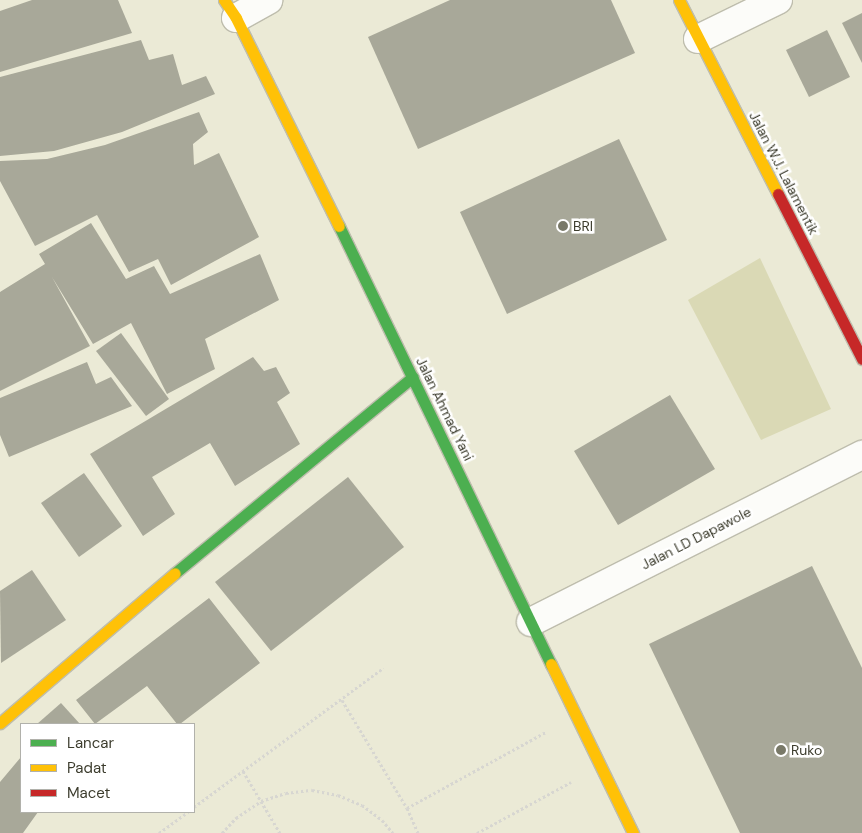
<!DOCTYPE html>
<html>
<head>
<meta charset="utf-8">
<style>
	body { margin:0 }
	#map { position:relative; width:862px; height:833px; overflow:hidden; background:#ebead6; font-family:"DM Sans",sans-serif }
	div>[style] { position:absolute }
	.green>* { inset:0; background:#dad9b5 }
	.building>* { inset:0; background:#a8a899 }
	.path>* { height:3px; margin-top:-1.5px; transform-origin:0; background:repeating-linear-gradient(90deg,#d7d6d1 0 2.5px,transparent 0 5px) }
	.roads { filter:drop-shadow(1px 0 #bebdad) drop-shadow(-1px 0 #bebdad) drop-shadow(0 1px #bebdad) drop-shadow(0 -1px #bebdad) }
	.street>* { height:28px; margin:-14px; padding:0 14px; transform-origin:14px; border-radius:14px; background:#fcfcf9 }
	.fast>* { height:11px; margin:-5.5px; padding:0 5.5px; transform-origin:5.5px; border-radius:5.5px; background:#4caf50 }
	.slow>* { height:11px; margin:-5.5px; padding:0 5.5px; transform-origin:5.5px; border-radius:5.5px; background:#ffc107 }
	.jam>* { height:11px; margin:-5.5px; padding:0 5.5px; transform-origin:5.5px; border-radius:5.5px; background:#c62828 }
	.dots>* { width:14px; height:14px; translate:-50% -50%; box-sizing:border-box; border:2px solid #fff; border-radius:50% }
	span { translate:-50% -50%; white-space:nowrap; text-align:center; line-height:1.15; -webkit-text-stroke:5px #fff; paint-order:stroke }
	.street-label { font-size:14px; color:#3c3c2d }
	.poi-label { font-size:14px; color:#3c3c2d }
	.left { translate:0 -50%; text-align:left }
	.legend { position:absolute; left:20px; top:723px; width:175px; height:90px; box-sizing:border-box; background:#fff; border:1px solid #b1b1ab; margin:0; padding:6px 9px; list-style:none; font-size:15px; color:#3c3c2d }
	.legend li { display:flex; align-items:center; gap:10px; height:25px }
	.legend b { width:25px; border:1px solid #b1b1ab }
</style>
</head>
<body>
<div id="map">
	<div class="green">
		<div style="clip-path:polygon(760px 258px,831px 409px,761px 440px,688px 300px)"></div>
	</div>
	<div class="building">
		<div style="clip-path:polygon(32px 0,118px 0,132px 33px,0 72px,0 11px)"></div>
		<div style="clip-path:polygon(450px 0,611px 0,635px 53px,418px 149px,368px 37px)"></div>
		<div style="clip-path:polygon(862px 13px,862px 63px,842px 23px)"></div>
		<div style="clip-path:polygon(827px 30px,850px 77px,809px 97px,786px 50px)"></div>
		<div style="clip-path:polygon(141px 40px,149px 60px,173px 54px,182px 85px,206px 76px,215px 94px,122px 132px,54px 151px,0 156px,0 77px)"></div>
		<div style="clip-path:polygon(199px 112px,208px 132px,193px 144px,194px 165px,219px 153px,259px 237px,171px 285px,158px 259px,129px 272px,97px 215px,35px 246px,0 181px,0 161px,47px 159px,105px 145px)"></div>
		<div style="clip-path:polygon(619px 139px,667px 240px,507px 314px,460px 212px)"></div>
		<div style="clip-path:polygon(91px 223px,126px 279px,154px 266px,170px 294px,260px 254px,279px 300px,205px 339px,215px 369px,167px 394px,131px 323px,93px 344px,52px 277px,90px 346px,0 391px,0 292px,45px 264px,39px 254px)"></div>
		<div style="clip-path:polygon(121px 333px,169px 399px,146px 416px,96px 351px)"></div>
		<div style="clip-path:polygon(253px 357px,264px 371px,276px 367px,290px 393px,277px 402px,300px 444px,235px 486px,210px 443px,152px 477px,175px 514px,143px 536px,90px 454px)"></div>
		<div style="clip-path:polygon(87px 362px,96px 384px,111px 377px,132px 406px,9px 457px,0 435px,0 398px)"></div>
		<div style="clip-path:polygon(670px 395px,715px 469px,618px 525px,574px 451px)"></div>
		<div style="clip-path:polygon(84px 473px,122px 526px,79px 557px,41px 503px)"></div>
		<div style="clip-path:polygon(348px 477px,404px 547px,271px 651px,215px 582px)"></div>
		<div style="clip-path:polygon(812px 566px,862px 668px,862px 833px,740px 833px,649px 644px)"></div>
		<div style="clip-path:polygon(32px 570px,66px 620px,1px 663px,0 591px)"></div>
		<div style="clip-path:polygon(209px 598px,260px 663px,180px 724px,177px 724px,147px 686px,95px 724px,76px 700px)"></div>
		<div style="clip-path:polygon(61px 703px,80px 724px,37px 724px)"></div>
		<div style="clip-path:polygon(21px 757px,21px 812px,38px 812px,23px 833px,0 833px,0 782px)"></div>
	</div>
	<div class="path">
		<div style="left:342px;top:700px;width:126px;rotate:59deg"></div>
		<div style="left:407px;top:808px;width:27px;rotate:66deg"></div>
		<div style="left:243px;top:771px;width:72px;rotate:59.2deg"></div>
		<div style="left:194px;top:807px;width:235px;rotate:-36.3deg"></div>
		<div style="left:407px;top:808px;width:158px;rotate:-28.7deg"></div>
		<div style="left:159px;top:833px;width:36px;rotate:-36deg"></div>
		<div style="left:222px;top:833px;width:21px;rotate:-47deg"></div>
		<div style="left:236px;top:818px;width:30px;rotate:-34deg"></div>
		<div style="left:261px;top:801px;width:26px;rotate:-18deg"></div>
		<div style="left:286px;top:793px;width:26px;rotate:-7deg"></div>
		<div style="left:312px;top:790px;width:26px;rotate:11deg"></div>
		<div style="left:338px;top:795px;width:26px;rotate:23deg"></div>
		<div style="left:362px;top:805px;width:25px;rotate:37deg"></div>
		<div style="left:382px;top:820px;width:17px;rotate:50deg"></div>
		<div style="left:477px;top:833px;width:107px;rotate:-28.5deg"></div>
	</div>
	<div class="roads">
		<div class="street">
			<div style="left:236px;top:18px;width:37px;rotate:-29deg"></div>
			<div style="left:698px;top:39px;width:89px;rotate:-26deg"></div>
			<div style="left:531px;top:622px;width:371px;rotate:-26.8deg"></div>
		</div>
		<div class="fast">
			<div style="left:339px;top:226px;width:487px;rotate:64.2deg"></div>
			<div style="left:175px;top:573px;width:308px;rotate:-39.5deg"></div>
		</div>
		<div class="slow">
			<div style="left:224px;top:0;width:22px;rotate:56deg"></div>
			<div style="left:236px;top:18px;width:232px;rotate:63.7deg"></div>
			<div style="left:679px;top:0;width:218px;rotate:63deg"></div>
			<div style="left:551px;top:664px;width:188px;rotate:64.1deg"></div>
			<div style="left:0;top:723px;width:230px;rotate:-40.6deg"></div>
		</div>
		<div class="jam">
			<div style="left:778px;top:194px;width:185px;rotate:63deg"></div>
		</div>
	</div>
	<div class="dots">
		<div style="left:563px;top:226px;background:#797968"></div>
		<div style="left:781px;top:750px;background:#797968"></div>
	</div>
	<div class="street-label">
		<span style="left:784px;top:173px;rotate:63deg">Jalan W.J. Lalamentik</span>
		<span style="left:445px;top:409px;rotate:64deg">Jalan Ahmad Yani</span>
		<span style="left:696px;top:538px;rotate:-27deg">Jalan LD Dapawole</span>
	</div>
	<div class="poi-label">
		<span class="left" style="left:573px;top:226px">BRI</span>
		<span class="left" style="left:791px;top:750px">Ruko</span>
	</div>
	<ul class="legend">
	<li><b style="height:6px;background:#4caf50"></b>Lancar</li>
	<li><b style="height:6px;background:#ffc107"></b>Padat</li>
	<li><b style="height:6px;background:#c62828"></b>Macet</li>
	</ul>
</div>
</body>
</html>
